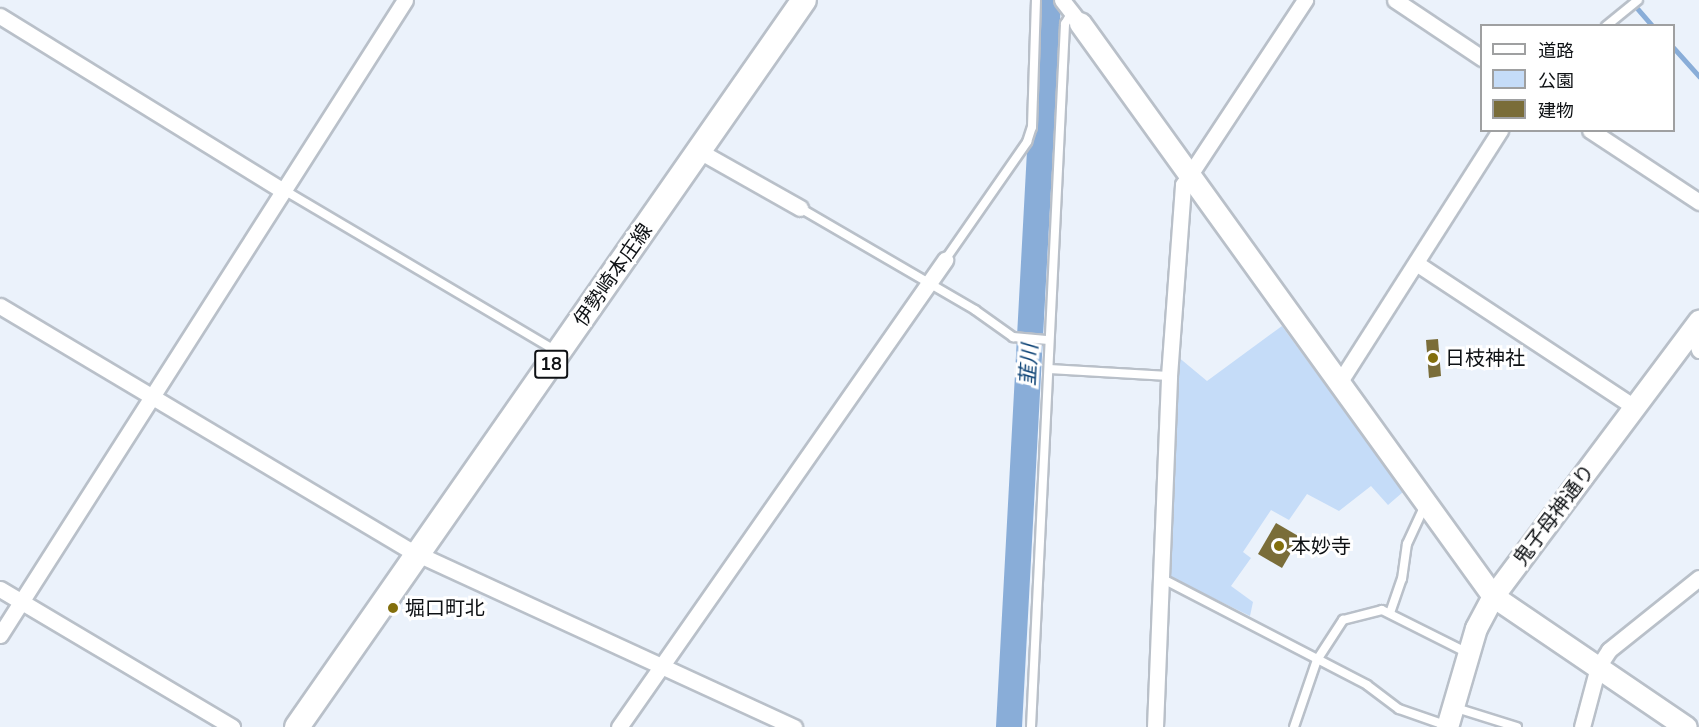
<!DOCTYPE html>
<html>
<head>
<meta charset="utf-8">
<style>
	body { margin:0 }
	#map { position:relative; width:1699px; height:727px; overflow:hidden; background:#ebf2fb; font-family:"Nunito Sans","Noto Sans JP",sans-serif }
	div>[style] { position:absolute }
	.green>* { inset:0; background:#c5dcf8 }
	.stream>* { height:4.5px; margin:-2.25px; padding:0 2.25px; transform-origin:2.25px; border-radius:2.25px; background:#89add8 }
	.river>* { height:26px; margin:-13px; padding:0 13px; transform-origin:13px; border-radius:13px; background:#89add8 }
	.building>* { inset:0; background:#7a6d39 }
	.roads { filter:drop-shadow(2px 0 #b9c0c9) drop-shadow(-2px 0 #b9c0c9) drop-shadow(0 2px #b9c0c9) drop-shadow(0 -2px #b9c0c9) }
	.lane>* { height:8px; margin:-4px; padding:0 4px; transform-origin:4px; border-radius:4px; background:#fff }
	.street>* { height:15px; margin:-7.5px; padding:0 7.5px; transform-origin:7.5px; border-radius:7.5px; background:#fff }
	.secondary>* { height:21px; margin:-10.5px; padding:0 10.5px; transform-origin:10.5px; border-radius:10.5px; background:#fff }
	.primary>* { height:24px; margin:-12px; padding:0 12px; transform-origin:12px; border-radius:12px; background:#fff }
	.dots>* { width:16px; height:16px; translate:-50% -50%; box-sizing:border-box; border:3px solid #fff; border-radius:50% }
	span { translate:-50% -50%; white-space:nowrap; text-align:center; line-height:1.15; -webkit-text-stroke:6px #fff; paint-order:stroke }
	.shield-label span { padding:2px 4px; background:#fff; border:2px solid; border-radius:4px; -webkit-text-stroke-width:0 }
	.shield-label { font-size:18px; color:#0e1114; font-weight:700 }
	.street-label { font-size:20px; color:#0e1114 }
	.poi-label { font-size:20px; color:#0e1114 }
	.left { translate:0 -50%; text-align:left }
	.water-label { font-size:21px; color:#083f73; font-style:italic }
	.legend { position:absolute; left:1480px; top:24px; width:195px; height:108px; box-sizing:border-box; background:#fff; border:2px solid #9fa0a1; margin:0; padding:8px 10px; list-style:none; font-size:18px; color:#0e1114 }
	.legend li { display:flex; align-items:center; gap:12px; height:30px }
	.legend b { width:30px; border:2px solid #9fa0a1 }
</style>
</head>
<body>
<div id="map">
	<div class="green">
		<div style="clip-path:polygon(1282px 326px,1403px 492px,1388px 505px,1371px 486px,1339px 511px,1307px 494px,1289px 520px,1271px 510px,1243px 552px,1251px 558px,1231px 586px,1253px 602px,1250px 616px,1166px 575px,1177px 356px,1207px 381px)"></div>
	</div>
	<div class="stream">
		<div style="left:1630px;top:0;width:1px;rotate:45deg"></div>
		<div style="left:1638px;top:9px;width:23px;rotate:49deg"></div>
		<div style="left:1674px;top:48px;width:38px;rotate:48deg"></div>
	</div>
	<div class="river">
		<div style="left:1009px;top:727px;width:725px;rotate:-86.92deg"></div>
	</div>
	<div class="building">
		<div style="clip-path:polygon(1438px 339px,1441px 376px,1429px 378px,1426px 340px)"></div>
		<div style="clip-path:polygon(1276px 523px,1300px 537px,1282px 568px,1258px 554px)"></div>
	</div>
	<div class="roads">
		<div class="lane">
			<div style="left:1606px;top:26px;width:41px;rotate:-39.1deg"></div>
			<div style="left:284px;top:190px;width:315px;rotate:30.6deg"></div>
			<div style="left:800px;top:208px;width:203px;rotate:30.2deg"></div>
			<div style="left:975px;top:310px;width:47px;rotate:35.4deg"></div>
			<div style="left:1013px;top:337px;width:36px;rotate:5deg"></div>
			<div style="left:945px;top:260px;width:144px;rotate:-55.2deg"></div>
			<div style="left:1027px;top:142px;width:16px;rotate:-72deg"></div>
			<div style="left:1032px;top:127px;width:127px;rotate:-88.2deg"></div>
			<div style="left:1049px;top:369px;width:120px;rotate:3.3deg"></div>
			<div style="left:1161px;top:578px;width:232px;rotate:27.4deg"></div>
			<div style="left:1367px;top:685px;width:40px;rotate:37deg"></div>
			<div style="left:1399px;top:709px;width:49px;rotate:19.2deg"></div>
			<div style="left:1390px;top:613px;width:36px;rotate:-71deg"></div>
			<div style="left:1402px;top:579px;width:35px;rotate:-82deg"></div>
			<div style="left:1407px;top:544px;width:43px;rotate:-65.2deg"></div>
			<div style="left:1453px;top:707px;width:67px;rotate:17.4deg"></div>
			<div style="left:1031px;top:727px;width:704px;rotate:-87.23deg"></div>
			<div style="left:1065px;top:24px;width:14px;rotate:-60deg"></div>
			<div style="left:1294px;top:727px;width:71px;rotate:-71.1deg"></div>
			<div style="left:1317px;top:660px;width:48px;rotate:-57deg"></div>
			<div style="left:1343px;top:620px;width:40px;rotate:-14.4deg"></div>
			<div style="left:1382px;top:610px;width:94px;rotate:26.6deg"></div>
		</div>
		<div class="street">
			<div style="left:1062px;top:0;width:29px;rotate:52deg"></div>
			<div style="left:1395px;top:0;width:105px;rotate:33.7deg"></div>
			<div style="left:0;top:16px;width:331px;rotate:31.7deg"></div>
			<div style="left:1590px;top:130px;width:131px;rotate:33.4deg"></div>
			<div style="left:699px;top:151px;width:116px;rotate:29.4deg"></div>
			<div style="left:1416px;top:263px;width:261px;rotate:33.4deg"></div>
			<div style="left:0;top:306px;width:476px;rotate:30.8deg"></div>
			<div style="left:409px;top:550px;width:424px;rotate:24.7deg"></div>
			<div style="left:1693px;top:330px;width:21px;rotate:73deg"></div>
			<div style="left:1339px;top:383px;width:300px;rotate:-57.5deg"></div>
			<div style="left:0;top:589px;width:270px;rotate:30.7deg"></div>
			<div style="left:0;top:635px;width:753px;rotate:-57.47deg"></div>
			<div style="left:619px;top:727px;width:570px;rotate:-55.08deg"></div>
			<div style="left:1155px;top:727px;width:351px;rotate:-87.7deg"></div>
			<div style="left:1169px;top:376px;width:192px;rotate:-85.8deg"></div>
			<div style="left:1183px;top:185px;width:222px;rotate:-56.6deg"></div>
			<div style="left:1582px;top:727px;width:62px;rotate:-75.1deg"></div>
			<div style="left:1598px;top:667px;width:20px;rotate:-57deg"></div>
			<div style="left:1609px;top:650px;width:115px;rotate:-38.7deg"></div>
		</div>
		<div class="secondary">
			<div style="left:1080px;top:23px;width:706px;rotate:54.22deg"></div>
			<div style="left:1493px;top:596px;width:233px;rotate:34.2deg"></div>
			<div style="left:1447px;top:727px;width:103px;rotate:-73.7deg"></div>
			<div style="left:1476px;top:628px;width:36px;rotate:-62deg"></div>
			<div style="left:1493px;top:596px;width:344px;rotate:-53.2deg"></div>
		</div>
		<div class="primary">
			<div style="left:297px;top:727px;width:886px;rotate:-55.11deg"></div>
		</div>
	</div>
	<div class="dots">
		<div style="left:1433px;top:358px;background:#836f0d"></div>
		<div style="left:1279px;top:546px;background:#836f0d"></div>
		<div style="left:393px;top:608px;background:#836f0d"></div>
	</div>
	<div class="shield-label">
		<span style="left:551px;top:364px">18</span>
	</div>
	<div class="street-label">
		<span style="left:613px;top:275px;rotate:-55deg">伊勢崎本庄線</span>
		<span style="left:1554px;top:515px;rotate:-53deg">鬼子母神通り</span>
	</div>
	<div class="poi-label">
		<span class="left" style="left:1445px;top:358px">日枝神社</span>
		<span class="left" style="left:1291px;top:546px">本妙寺</span>
		<span class="left" style="left:405px;top:608px">堀口町北</span>
	</div>
	<div class="water-label">
		<span style="left:1029px;top:365px;rotate:-87deg">韮川</span>
	</div>
	<ul class="legend">
	<li><b style="height:8px;background:#fff"></b>道路</li>
	<li><b style="height:16px;background:#c5dcf8"></b>公園</li>
	<li><b style="height:16px;background:#7a6d39"></b>建物</li>
	</ul>
</div>
</body>
</html>
